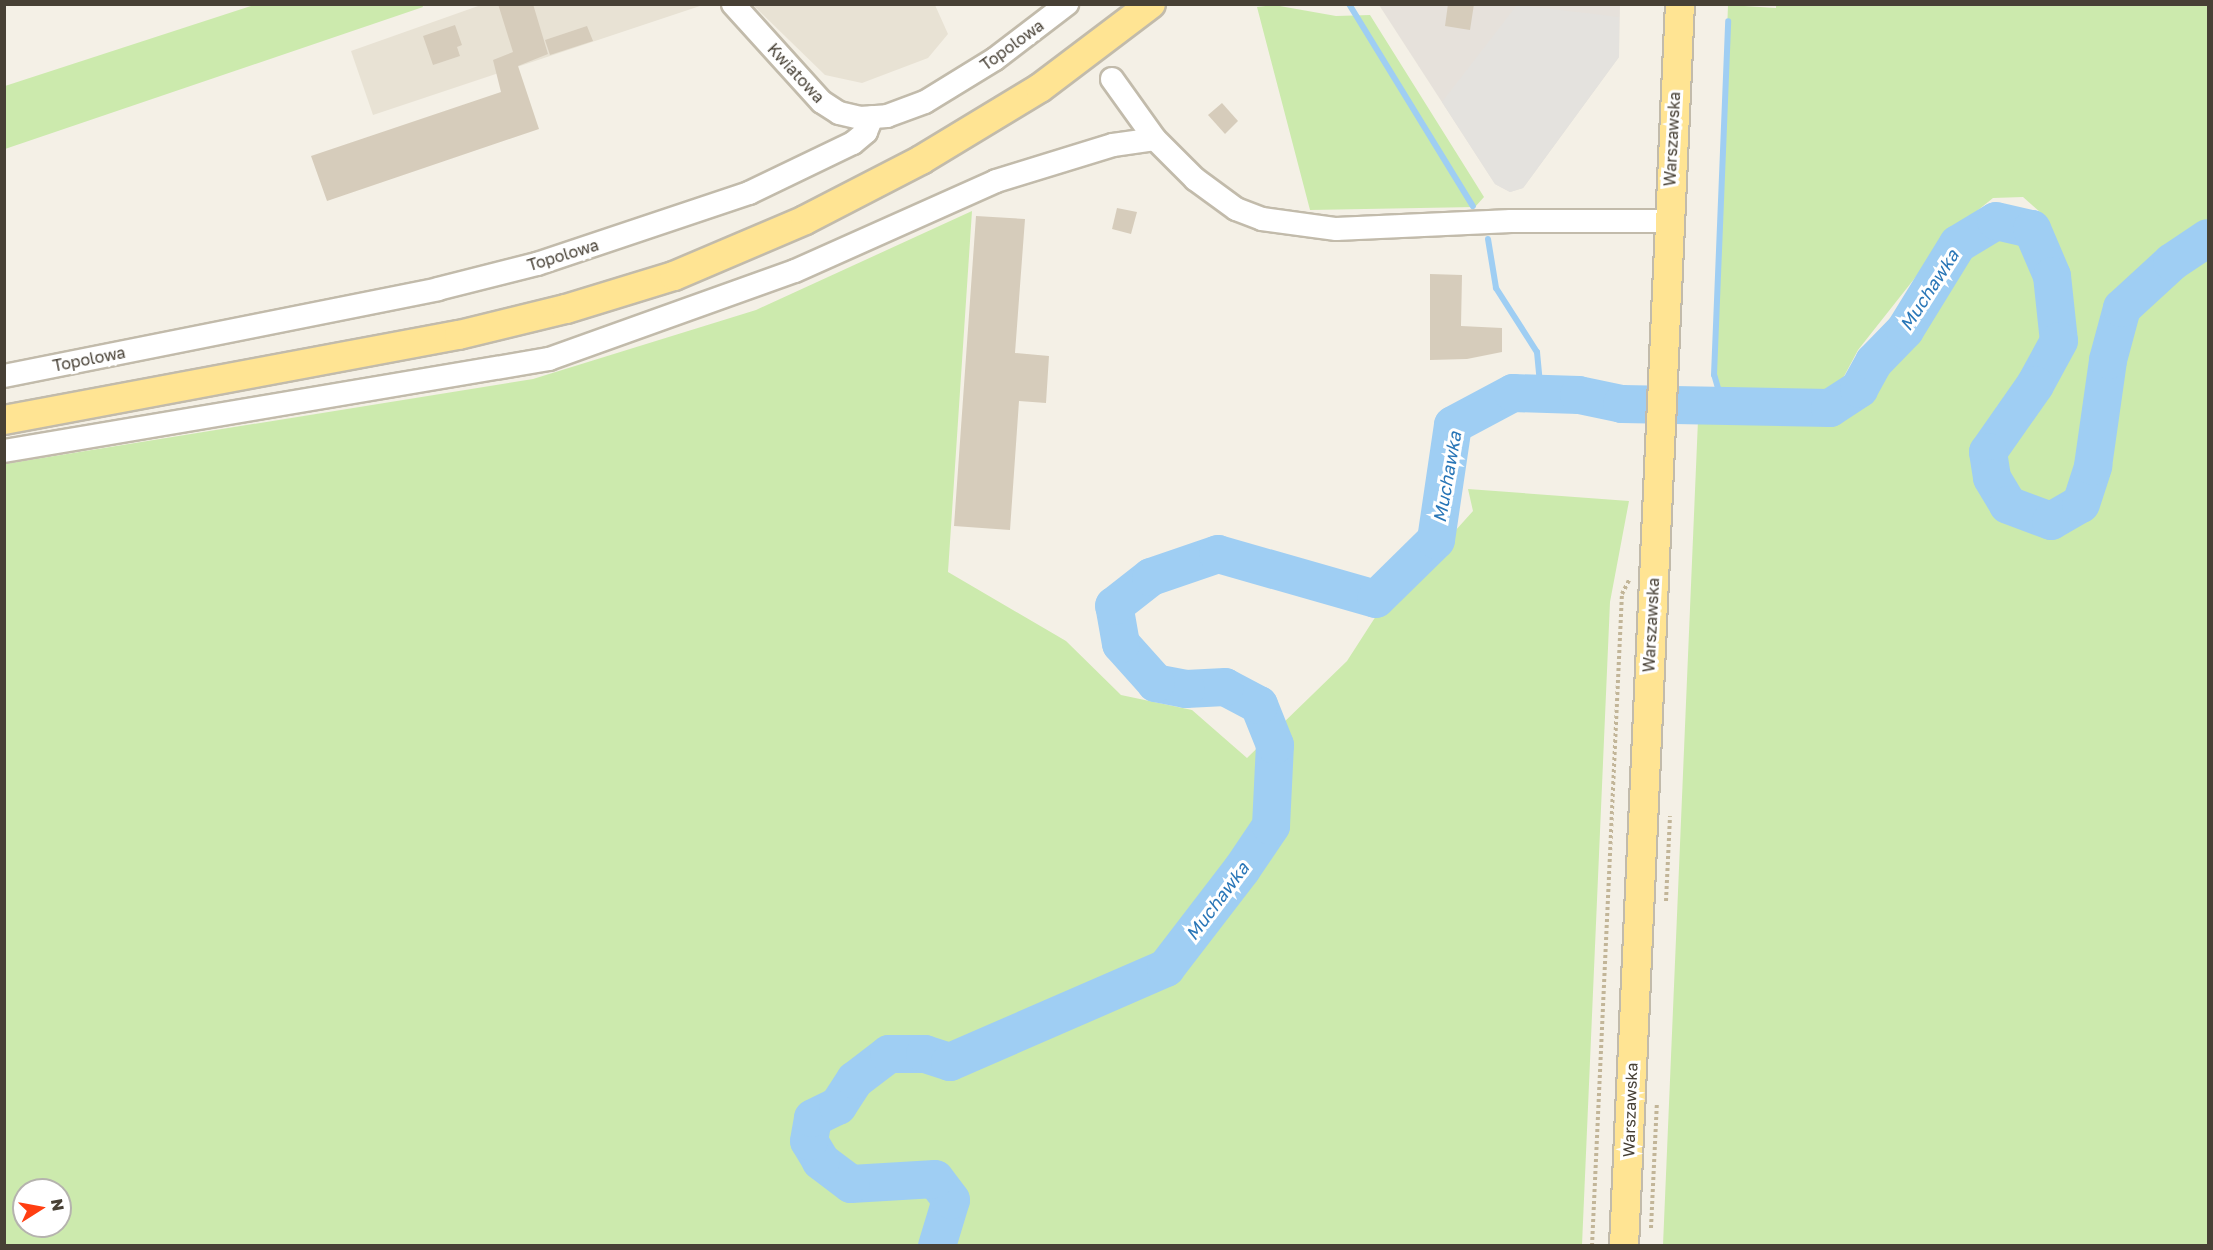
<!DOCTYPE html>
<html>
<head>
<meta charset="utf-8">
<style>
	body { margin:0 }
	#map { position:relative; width:2213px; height:1250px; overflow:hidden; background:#f4f0e6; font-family:"Golos Text",sans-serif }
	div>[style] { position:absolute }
	.residential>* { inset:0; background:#e8e2d4 }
	.industrial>* { inset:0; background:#e6e1db }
	.green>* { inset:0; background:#cceaad }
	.parking>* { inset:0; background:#e4e2de }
	.stream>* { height:6px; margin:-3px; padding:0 3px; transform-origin:3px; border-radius:3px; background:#9fcef3 }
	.river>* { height:38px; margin:-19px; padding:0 19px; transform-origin:19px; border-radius:19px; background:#9fcef3 }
	.building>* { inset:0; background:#d6ccbb }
	.path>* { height:4px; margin-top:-2px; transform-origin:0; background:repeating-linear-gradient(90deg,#c2b598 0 3px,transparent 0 6px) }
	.roads { filter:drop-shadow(2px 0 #c2bbab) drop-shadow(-2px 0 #c2bbab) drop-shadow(0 2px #c2bbab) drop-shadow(0 -2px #c2bbab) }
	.minor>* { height:22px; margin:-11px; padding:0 11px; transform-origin:11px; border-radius:11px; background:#fff }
	.major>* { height:28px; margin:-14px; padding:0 14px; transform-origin:14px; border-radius:14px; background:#ffe493 }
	span { translate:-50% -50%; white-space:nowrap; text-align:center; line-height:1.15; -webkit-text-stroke:6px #fff; paint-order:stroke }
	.street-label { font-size:16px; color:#474035 }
	.water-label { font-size:18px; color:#2976b7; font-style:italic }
	.frame { position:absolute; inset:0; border:6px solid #474035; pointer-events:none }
	.north { position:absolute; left:12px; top:1178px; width:60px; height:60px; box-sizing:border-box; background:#fff; border:2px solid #b5b3ae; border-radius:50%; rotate:79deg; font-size:16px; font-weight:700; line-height:24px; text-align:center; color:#474035 }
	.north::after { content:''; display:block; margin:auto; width:21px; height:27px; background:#ff3e11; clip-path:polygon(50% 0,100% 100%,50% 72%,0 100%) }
</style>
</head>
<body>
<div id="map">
	<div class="residential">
		<div style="clip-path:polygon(481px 5px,703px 5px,373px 115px,351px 51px)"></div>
		<div style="clip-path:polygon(748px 5px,935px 5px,948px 34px,928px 58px,862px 83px,825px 75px,754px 6px)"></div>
	</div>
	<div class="industrial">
		<div style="clip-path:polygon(1379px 5px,1620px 5px,1619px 57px,1523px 188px,1510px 192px,1495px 184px)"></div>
	</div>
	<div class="green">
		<div style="clip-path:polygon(422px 5px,423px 7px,5px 149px,5px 86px,254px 5px)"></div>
		<div style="clip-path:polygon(1274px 5px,1336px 16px,1370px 15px,1484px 197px,1475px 207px,1310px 210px,1257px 7px)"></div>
		<div style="clip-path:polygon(1776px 5px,2208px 5px,2208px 230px,2122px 287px,2109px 315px,2100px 356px,2087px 468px,2068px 503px,2052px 509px,2008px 496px,1997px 471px,1997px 449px,2062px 361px,2067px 308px,2062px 272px,2048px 219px,2023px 197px,1993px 198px,1952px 231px,1858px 350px,1842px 380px,1819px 398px,1722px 401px,1714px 375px,1728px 5px,1776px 8px)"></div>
		<div style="clip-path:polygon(evenodd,972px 211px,948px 572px,1066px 641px,1121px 695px,1192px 710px,1247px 758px,1347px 661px,1405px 571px,1446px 541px,1473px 511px,1468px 489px,1629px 501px,1610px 602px,1582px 1245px,5px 1245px,5px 464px,533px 379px,756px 310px,972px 211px,24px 1190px,60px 1190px,60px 1226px,24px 1226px,24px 1190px)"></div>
		<div style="clip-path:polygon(2023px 235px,2041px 265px,2049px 326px,2016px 395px,1982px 444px,1980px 481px,2005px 517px,2053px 528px,2087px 504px,2096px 485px,2119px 341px,2127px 312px,2208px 250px,2208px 1245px,1663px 1245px,1698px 420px,1836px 416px,1859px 401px,1896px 358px,1972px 246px)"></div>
	</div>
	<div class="parking">
		<div style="clip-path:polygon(1517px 5px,1619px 17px,1619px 57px,1523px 188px,1510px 192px,1495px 184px,1442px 102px)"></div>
	</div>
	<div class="stream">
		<div style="left:1349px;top:4px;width:237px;rotate:58.5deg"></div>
		<div style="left:1488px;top:239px;width:50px;rotate:80.7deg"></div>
		<div style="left:1496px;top:288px;width:76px;rotate:57.4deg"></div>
		<div style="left:1537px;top:352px;width:42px;rotate:84.6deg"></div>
		<div style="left:1724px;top:409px;width:35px;rotate:-106deg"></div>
		<div style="left:1714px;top:375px;width:354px;rotate:-87.7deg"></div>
	</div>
	<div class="river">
		<div style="left:937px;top:1246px;width:48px;rotate:-73.1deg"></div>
		<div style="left:951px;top:1200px;width:26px;rotate:-127deg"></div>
		<div style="left:935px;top:1179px;width:84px;rotate:176.6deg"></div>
		<div style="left:851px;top:1184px;width:38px;rotate:-143deg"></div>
		<div style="left:821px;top:1161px;width:23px;rotate:-121deg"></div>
		<div style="left:809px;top:1141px;width:23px;rotate:-80deg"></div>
		<div style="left:813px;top:1118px;width:28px;rotate:-26deg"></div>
		<div style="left:838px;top:1106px;width:31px;rotate:-57deg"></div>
		<div style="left:855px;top:1080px;width:43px;rotate:-37.4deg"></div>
		<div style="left:889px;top:1054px;width:36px"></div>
		<div style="left:925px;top:1054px;width:26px;rotate:18deg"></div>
		<div style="left:950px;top:1062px;width:236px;rotate:-23.5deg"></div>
		<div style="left:1166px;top:968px;width:125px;rotate:-52.5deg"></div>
		<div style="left:1242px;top:869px;width:52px;rotate:-56deg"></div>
		<div style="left:1271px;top:826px;width:81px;rotate:-87.2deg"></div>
		<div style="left:1275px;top:745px;width:43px;rotate:-111.8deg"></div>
		<div style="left:1259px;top:705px;width:38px;rotate:-152deg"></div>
		<div style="left:1225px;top:687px;width:39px;rotate:177deg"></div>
		<div style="left:1186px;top:689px;width:31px;rotate:-169deg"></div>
		<div style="left:1156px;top:683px;width:52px;rotate:-131.9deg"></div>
		<div style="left:1121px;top:644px;width:39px;rotate:-100deg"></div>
		<div style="left:1114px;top:606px;width:47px;rotate:-38.1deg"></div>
		<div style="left:1151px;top:577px;width:71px;rotate:-18.9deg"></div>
		<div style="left:1218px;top:554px;width:164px;rotate:15.9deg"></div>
		<div style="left:1376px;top:599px;width:84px;rotate:-44.5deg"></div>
		<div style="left:1436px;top:540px;width:116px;rotate:-81.6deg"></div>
		<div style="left:1453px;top:425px;width:68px;rotate:-28.1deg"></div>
		<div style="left:1513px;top:393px;width:66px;rotate:1.7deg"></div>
		<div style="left:1579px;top:395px;width:44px;rotate:11.8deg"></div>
		<div style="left:1622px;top:404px;width:208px;rotate:1.1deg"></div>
		<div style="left:1830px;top:408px;width:35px;rotate:-33deg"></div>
		<div style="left:1859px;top:389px;width:31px;rotate:-61deg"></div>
		<div style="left:1874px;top:362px;width:45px;rotate:-45.9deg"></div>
		<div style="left:1905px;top:330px;width:101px;rotate:-58.4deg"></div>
		<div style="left:1958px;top:244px;width:44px;rotate:-31.2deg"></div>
		<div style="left:1996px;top:221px;width:37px;rotate:13deg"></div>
		<div style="left:2032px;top:229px;width:51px;rotate:66.9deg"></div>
		<div style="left:2052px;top:276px;width:65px;rotate:83.9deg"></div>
		<div style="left:2059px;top:341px;width:50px;rotate:118.6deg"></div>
		<div style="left:2035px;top:385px;width:82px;rotate:125deg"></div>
		<div style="left:1988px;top:452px;width:26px;rotate:81deg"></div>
		<div style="left:1992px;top:478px;width:31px;rotate:59deg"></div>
		<div style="left:2008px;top:505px;width:46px;rotate:20.4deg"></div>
		<div style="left:2051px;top:521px;width:34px;rotate:-30deg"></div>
		<div style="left:2081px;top:504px;width:40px;rotate:-72deg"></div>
		<div style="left:2093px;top:466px;width:107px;rotate:-81.9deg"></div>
		<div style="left:2108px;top:360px;width:54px;rotate:-74.9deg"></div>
		<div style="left:2122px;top:308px;width:68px;rotate:-42.6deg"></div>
		<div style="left:2172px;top:262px;width:43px;rotate:-33.7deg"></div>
	</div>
	<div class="building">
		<div style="clip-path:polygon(498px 4px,533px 4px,548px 54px,518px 66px,539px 129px,327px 201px,311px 156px,501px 92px,493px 60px,513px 52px)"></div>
		<div style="clip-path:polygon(1448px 4px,1474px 4px,1470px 30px,1445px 26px)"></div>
		<div style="clip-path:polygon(455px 25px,462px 45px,457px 47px,460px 56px,433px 65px,423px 36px)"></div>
		<div style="clip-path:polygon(587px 26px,593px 41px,550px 55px,545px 40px)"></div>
		<div style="clip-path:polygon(1222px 103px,1238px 121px,1225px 134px,1208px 115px)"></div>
		<div style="clip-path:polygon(1117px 208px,1137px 212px,1131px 234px,1112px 229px)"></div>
		<div style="clip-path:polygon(976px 216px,1025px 219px,1015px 353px,1049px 356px,1046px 403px,1019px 401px,1010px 530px,954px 526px)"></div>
		<div style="clip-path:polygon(1430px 274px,1462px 275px,1461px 326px,1502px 328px,1502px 352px,1467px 359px,1430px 360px)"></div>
	</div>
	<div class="path">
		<div style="left:1666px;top:901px;width:85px;rotate:-87.3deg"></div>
		<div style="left:1651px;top:1228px;width:125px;rotate:-87.3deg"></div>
		<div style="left:1592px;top:1246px;width:653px;rotate:-87.37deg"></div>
		<div style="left:1622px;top:594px;width:16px;rotate:-63deg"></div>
	</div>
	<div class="roads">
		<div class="minor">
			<div style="left:733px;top:4px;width:132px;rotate:47.8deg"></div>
			<div style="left:822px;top:102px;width:20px;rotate:33deg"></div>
			<div style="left:839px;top:113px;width:22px;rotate:13deg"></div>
			<div style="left:860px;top:118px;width:27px;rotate:-4deg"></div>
			<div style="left:887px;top:116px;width:40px;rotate:-20.2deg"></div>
			<div style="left:925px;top:102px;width:82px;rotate:-31.6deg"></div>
			<div style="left:995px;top:59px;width:91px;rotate:-37.4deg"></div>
			<div style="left:1112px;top:79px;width:74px;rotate:54.4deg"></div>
			<div style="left:1155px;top:139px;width:57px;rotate:45deg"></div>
			<div style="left:1195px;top:179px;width:51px;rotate:36.2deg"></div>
			<div style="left:1236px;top:209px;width:28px;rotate:21deg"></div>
			<div style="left:1262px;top:219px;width:75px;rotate:7.7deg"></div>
			<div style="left:1336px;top:229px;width:175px;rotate:-2.6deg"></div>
			<div style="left:1511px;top:221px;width:158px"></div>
			<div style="left:4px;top:376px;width:443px;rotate:-11.3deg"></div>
			<div style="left:438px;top:289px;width:102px;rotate:-14.2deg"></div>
			<div style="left:537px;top:264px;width:224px;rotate:-18.5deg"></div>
			<div style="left:749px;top:193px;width:115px;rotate:-25.7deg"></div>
			<div style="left:853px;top:143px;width:17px;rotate:-40deg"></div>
			<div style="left:866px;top:132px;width:16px;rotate:-68deg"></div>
			<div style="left:4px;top:451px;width:553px;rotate:-9.58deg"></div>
			<div style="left:549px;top:359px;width:261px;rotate:-19.7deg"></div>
			<div style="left:795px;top:271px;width:220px;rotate:-24.1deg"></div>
			<div style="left:996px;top:181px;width:122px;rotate:-17.1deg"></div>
			<div style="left:1113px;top:145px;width:42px;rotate:-8.1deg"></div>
		</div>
		<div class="major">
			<div style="left:4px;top:420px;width:463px;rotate:-10.6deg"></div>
			<div style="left:459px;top:335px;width:110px;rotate:-13.7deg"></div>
			<div style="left:566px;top:309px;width:113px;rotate:-17deg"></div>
			<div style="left:674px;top:276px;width:142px;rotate:-23.1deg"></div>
			<div style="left:805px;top:220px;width:131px;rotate:-27.3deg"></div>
			<div style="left:921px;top:160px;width:139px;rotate:-31.2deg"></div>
			<div style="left:1040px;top:88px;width:139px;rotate:-37.1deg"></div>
			<div style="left:1624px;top:1246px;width:1243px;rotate:-87.42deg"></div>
		</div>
	</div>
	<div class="street-label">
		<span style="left:1012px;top:45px;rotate:-36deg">Topolowa</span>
		<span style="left:796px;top:73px;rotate:47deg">Kwiatowa</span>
		<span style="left:1672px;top:139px;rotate:-87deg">Warszawska</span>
		<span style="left:563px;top:255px;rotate:-17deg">Topolowa</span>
		<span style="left:89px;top:359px;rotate:-11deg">Topolowa</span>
		<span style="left:1651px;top:625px;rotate:-87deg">Warszawska</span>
		<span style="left:1630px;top:1110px;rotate:-88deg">Warszawska</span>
	</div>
	<div class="water-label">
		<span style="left:1929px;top:290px;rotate:-57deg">Muchawka</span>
		<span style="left:1447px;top:477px;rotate:-80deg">Muchawka</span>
		<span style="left:1217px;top:901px;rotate:-53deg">Muchawka</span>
	</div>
	<div class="frame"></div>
	<div class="north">N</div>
</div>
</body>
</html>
